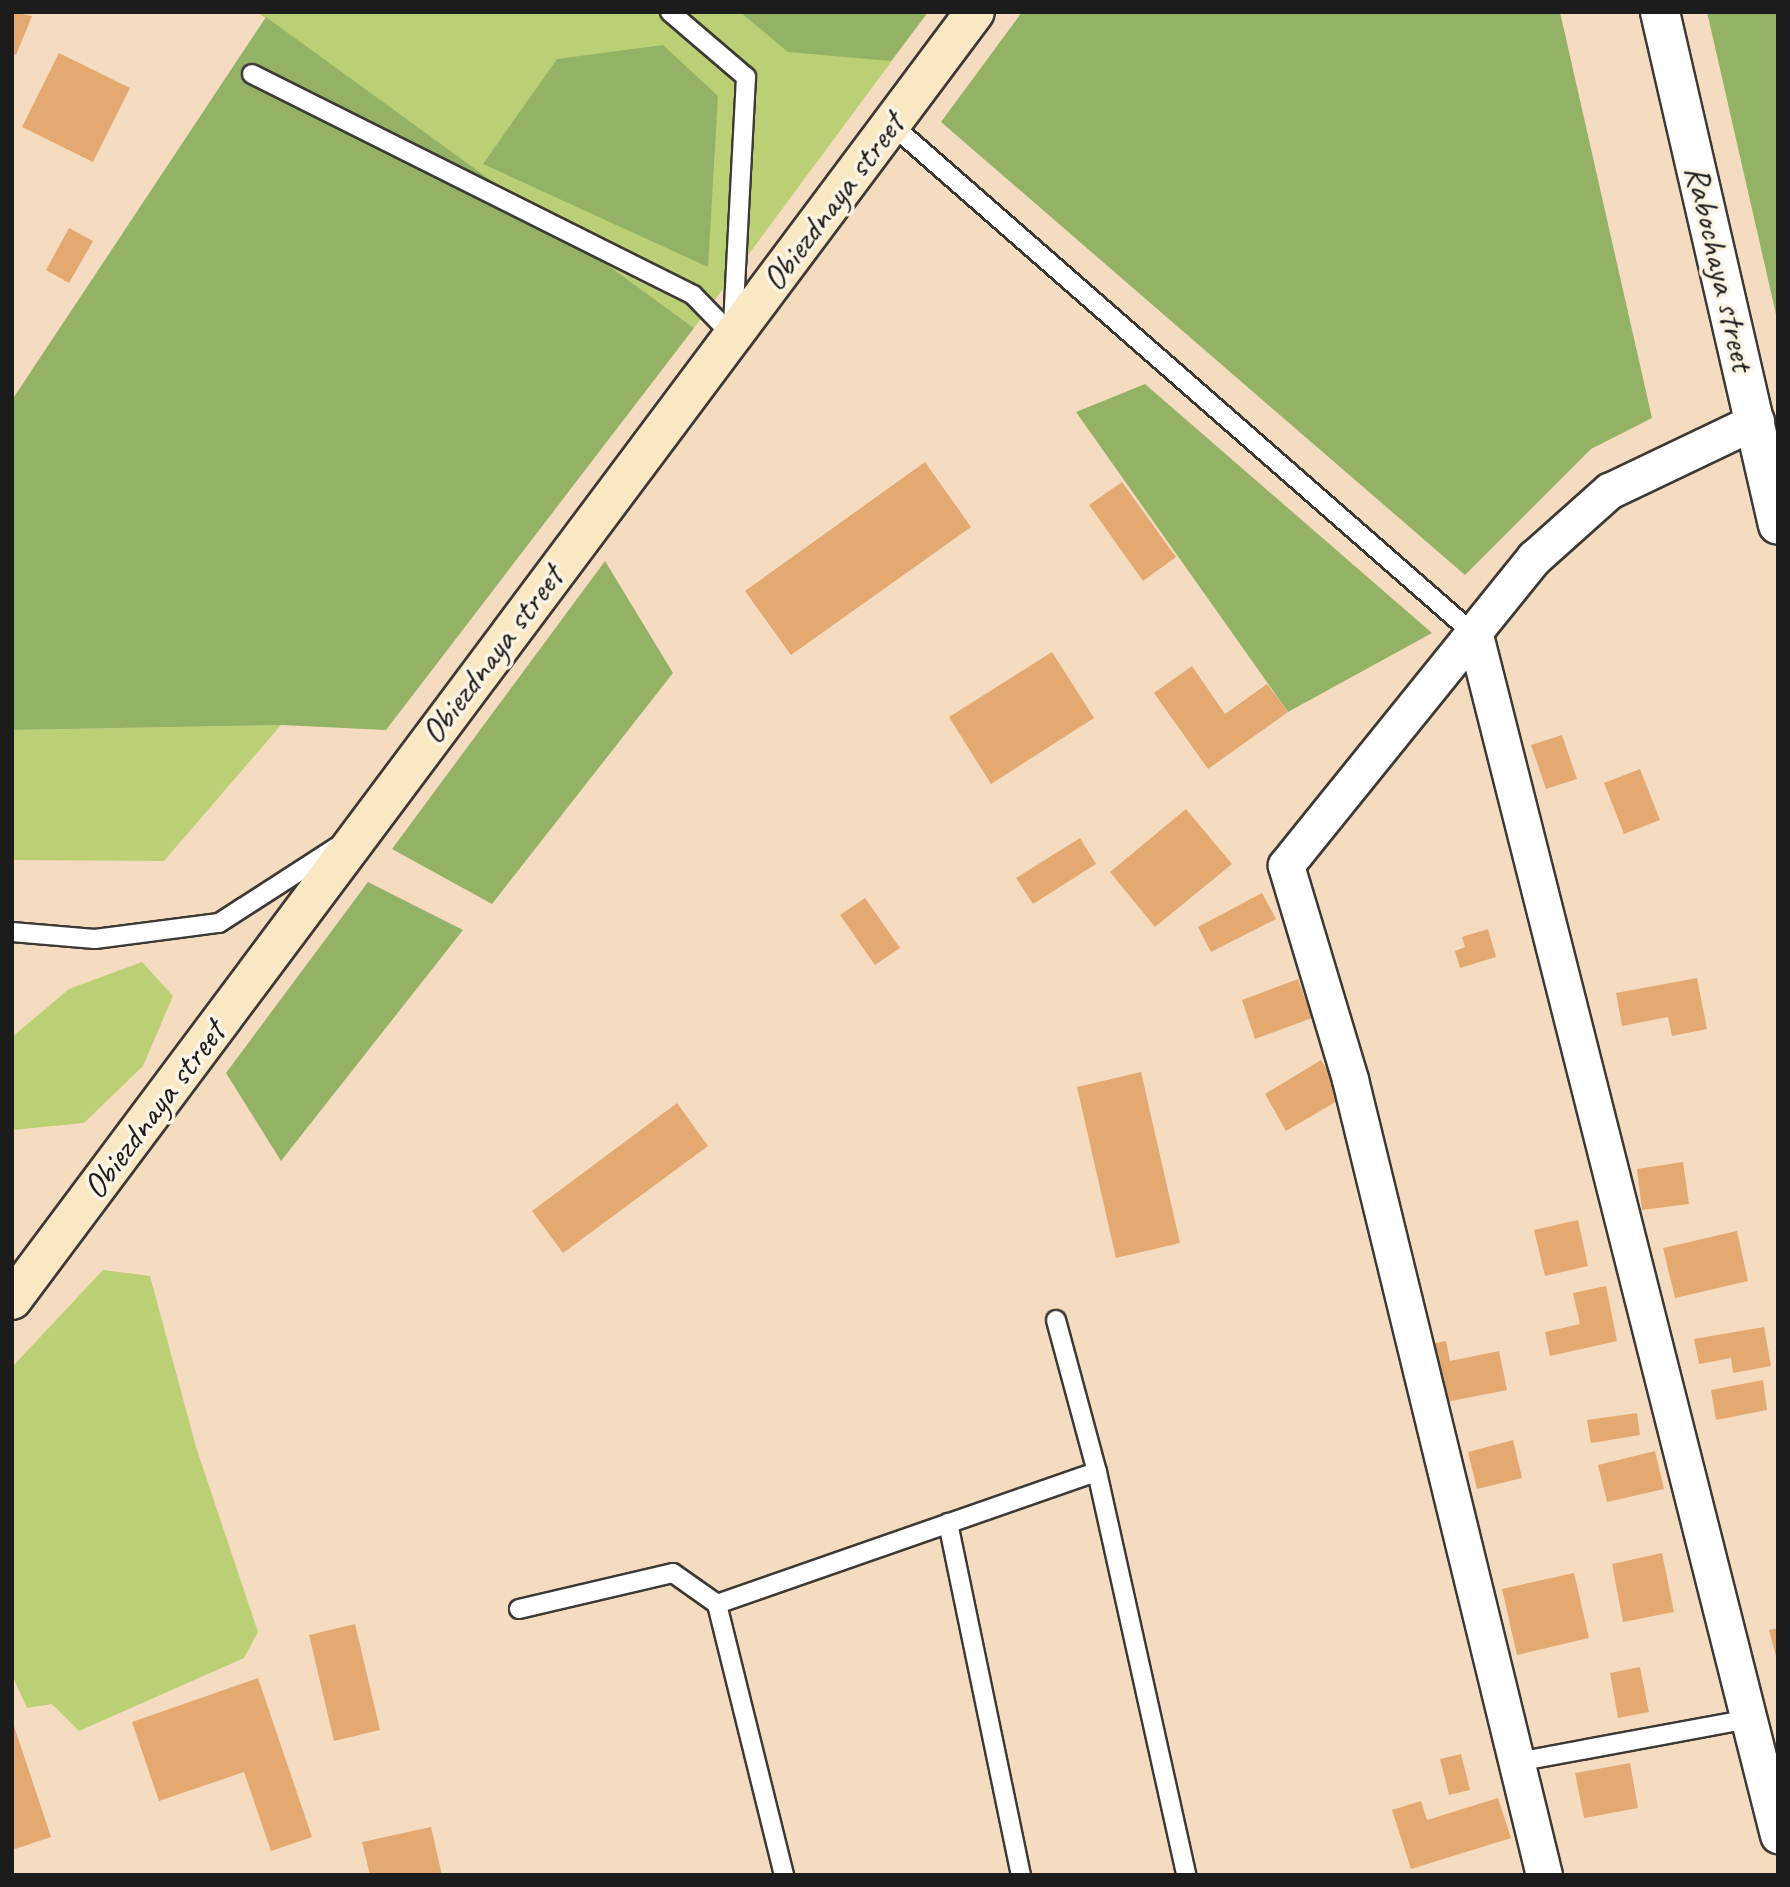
<!DOCTYPE html>
<html>
<head>
<meta charset="utf-8">
<style>
	body { margin:0 }
	#map { position:relative; width:1790px; height:1887px; overflow:hidden; background:#f5dcc0; font-family:Caveat,sans-serif }
	div>[style] { position:absolute }
	.green>* { inset:0; background:#bbd074 }
	.forest>* { inset:0; background:#94b266 }
	.building>* { inset:0; background:#e4a971 }
	.roads { filter:drop-shadow(2px 0 #3d3935) drop-shadow(-2px 0 #3d3935) drop-shadow(0 2px #3d3935) drop-shadow(0 -2px #3d3935) }
	.service>* { height:18px; margin:-9px; padding:0 9px; transform-origin:9px; border-radius:9px; background:#fff }
	.minor>* { height:35px; margin:-17.5px; padding:0 17.5px; transform-origin:17.5px; border-radius:17.5px; background:#fff }
	.tertiary>* { height:38px; margin:-19px; padding:0 19px; transform-origin:19px; border-radius:19px; background:#fff }
	.secondary>* { height:38px; margin:-19px; padding:0 19px; transform-origin:19px; border-radius:19px; background:#fae7c3 }
	span { translate:-50% -50%; white-space:nowrap; text-align:center; line-height:1.15; -webkit-text-stroke:7px #fcf5e5; paint-order:stroke }
	.street-label { font-size:35px; color:#1c1c1c }
	.frame { position:absolute; inset:0; border:14px solid #1c1c1c; pointer-events:none }
</style>
</head>
<body>
<div id="map">
	<div class="green">
		<div style="clip-path:polygon(257px 12px,928px 12px,694px 328px)"></div>
		<div style="clip-path:polygon(281px 725px,164px 861px,12px 860px,12px 730px)"></div>
		<div style="clip-path:polygon(142px 962px,173px 996px,143px 1066px,84px 1123px,12px 1130px,12px 1037px,69px 989px)"></div>
		<div style="clip-path:polygon(103px 1270px,150px 1276px,196px 1447px,258px 1632px,244px 1658px,79px 1731px,52px 1704px,27px 1708px,12px 1675px,12px 1367px)"></div>
	</div>
	<div class="forest">
		<div style="clip-path:polygon(740px 12px,928px 12px,891px 61px,788px 52px)"></div>
		<div style="clip-path:polygon(1022px 12px,1560px 12px,1652px 418px,1591px 449px,1465px 575px,941px 122px)"></div>
		<div style="clip-path:polygon(1707px 12px,1778px 12px,1778px 323px)"></div>
		<div style="clip-path:polygon(266px 17px,694px 328px,386px 730px,281px 725px,12px 730px,12px 400px)"></div>
		<div style="clip-path:polygon(663px 45px,718px 96px,708px 267px,483px 164px,557px 59px)"></div>
		<div style="clip-path:polygon(1145px 384px,1432px 633px,1288px 712px,1076px 412px)"></div>
		<div style="clip-path:polygon(605px 561px,673px 673px,492px 904px,392px 849px)"></div>
		<div style="clip-path:polygon(368px 882px,463px 930px,281px 1161px,226px 1073px)"></div>
	</div>
	<div class="building">
		<div style="clip-path:polygon(12px 12px,32px 16px,16px 55px,12px 53px)"></div>
		<div style="clip-path:polygon(59px 53px,130px 88px,93px 162px,22px 127px)"></div>
		<div style="clip-path:polygon(69px 228px,93px 241px,69px 283px,46px 270px)"></div>
		<div style="clip-path:polygon(925px 462px,971px 527px,791px 655px,745px 591px)"></div>
		<div style="clip-path:polygon(1122px 482px,1176px 557px,1143px 581px,1089px 505px)"></div>
		<div style="clip-path:polygon(1052px 652px,1094px 718px,991px 784px,949px 717px)"></div>
		<div style="clip-path:polygon(1192px 666px,1225px 714px,1267px 684px,1288px 712px,1208px 769px,1154px 693px)"></div>
		<div style="clip-path:polygon(1562px 735px,1577px 779px,1546px 789px,1531px 745px)"></div>
		<div style="clip-path:polygon(1640px 769px,1660px 820px,1624px 834px,1604px 783px)"></div>
		<div style="clip-path:polygon(1186px 809px,1232px 864px,1155px 927px,1110px 872px)"></div>
		<div style="clip-path:polygon(1080px 838px,1096px 864px,1033px 904px,1016px 878px)"></div>
		<div style="clip-path:polygon(1262px 893px,1276px 919px,1211px 952px,1198px 927px)"></div>
		<div style="clip-path:polygon(865px 898px,900px 948px,875px 965px,840px 915px)"></div>
		<div style="clip-path:polygon(1488px 929px,1496px 957px,1460px 968px,1455px 951px,1465px 947px,1462px 937px)"></div>
		<div style="clip-path:polygon(1697px 978px,1707px 1029px,1672px 1036px,1668px 1017px,1622px 1026px,1616px 993px)"></div>
		<div style="clip-path:polygon(1298px 979px,1312px 1018px,1255px 1039px,1242px 1000px)"></div>
		<div style="clip-path:polygon(1321px 1060px,1344px 1097px,1286px 1131px,1265px 1094px)"></div>
		<div style="clip-path:polygon(1141px 1072px,1180px 1243px,1116px 1258px,1077px 1087px)"></div>
		<div style="clip-path:polygon(677px 1103px,708px 1146px,563px 1253px,532px 1211px)"></div>
		<div style="clip-path:polygon(1683px 1162px,1689px 1204px,1642px 1210px,1637px 1169px)"></div>
		<div style="clip-path:polygon(1578px 1220px,1588px 1266px,1545px 1276px,1534px 1230px)"></div>
		<div style="clip-path:polygon(1737px 1231px,1748px 1281px,1675px 1298px,1663px 1248px)"></div>
		<div style="clip-path:polygon(1606px 1286px,1617px 1341px,1550px 1356px,1545px 1332px,1580px 1324px,1573px 1293px)"></div>
		<div style="clip-path:polygon(1764px 1327px,1771px 1366px,1733px 1373px,1731px 1358px,1699px 1364px,1694px 1339px)"></div>
		<div style="clip-path:polygon(1446px 1341px,1450px 1361px,1499px 1351px,1507px 1390px,1441px 1403px,1429px 1344px)"></div>
		<div style="clip-path:polygon(1763px 1380px,1767px 1410px,1716px 1420px,1711px 1390px)"></div>
		<div style="clip-path:polygon(1637px 1413px,1640px 1435px,1591px 1443px,1587px 1420px)"></div>
		<div style="clip-path:polygon(1513px 1440px,1522px 1478px,1477px 1489px,1468px 1452px)"></div>
		<div style="clip-path:polygon(1655px 1451px,1664px 1489px,1607px 1502px,1598px 1465px)"></div>
		<div style="clip-path:polygon(1662px 1553px,1674px 1612px,1623px 1622px,1612px 1564px)"></div>
		<div style="clip-path:polygon(1574px 1573px,1589px 1638px,1517px 1655px,1502px 1589px)"></div>
		<div style="clip-path:polygon(355px 1624px,380px 1730px,334px 1741px,309px 1635px)"></div>
		<div style="clip-path:polygon(1778px 1628px,1778px 1660px,1777px 1660px,1769px 1630px)"></div>
		<div style="clip-path:polygon(1640px 1667px,1649px 1712px,1618px 1718px,1610px 1673px)"></div>
		<div style="clip-path:polygon(258px 1678px,312px 1837px,271px 1851px,244px 1772px,159px 1801px,132px 1722px)"></div>
		<div style="clip-path:polygon(12px 1720px,51px 1837px,12px 1850px)"></div>
		<div style="clip-path:polygon(1461px 1754px,1470px 1790px,1449px 1795px,1440px 1759px)"></div>
		<div style="clip-path:polygon(1630px 1763px,1638px 1808px,1584px 1818px,1575px 1773px)"></div>
		<div style="clip-path:polygon(1498px 1798px,1511px 1838px,1411px 1869px,1392px 1810px,1421px 1801px,1427px 1820px)"></div>
		<div style="clip-path:polygon(431px 1827px,442px 1875px,370px 1875px,362px 1842px)"></div>
	</div>
	<div class="roads">
		<div class="service">
			<div style="left:670px;top:12px;width:100px;rotate:40.5deg"></div>
			<div style="left:746px;top:77px;width:246px;rotate:93deg"></div>
			<div style="left:252px;top:74px;width:493px;rotate:26.6deg"></div>
			<div style="left:693px;top:295px;width:56px;rotate:45.7deg"></div>
			<div style="left:891px;top:124px;width:776px;rotate:41.19deg"></div>
			<div style="left:12px;top:932px;width:83px;rotate:4.8deg"></div>
			<div style="left:95px;top:939px;width:125px;rotate:-7.4deg"></div>
			<div style="left:219px;top:923px;width:140px;rotate:-32.8deg"></div>
			<div style="left:1056px;top:1320px;width:157px;rotate:74.9deg"></div>
			<div style="left:948px;top:1523px;width:359px;rotate:78.3deg"></div>
			<div style="left:519px;top:1609px;width:158px;rotate:-13.2deg"></div>
			<div style="left:673px;top:1573px;width:54px;rotate:35.2deg"></div>
			<div style="left:1517px;top:1762px;width:236px;rotate:-10.5deg"></div>
			<div style="left:784px;top:1875px;width:279px;rotate:-103.9deg"></div>
			<div style="left:717px;top:1604px;width:402px;rotate:-19.2deg"></div>
			<div style="left:1097px;top:1472px;width:413px;rotate:77.5deg"></div>
		</div>
		<div class="minor">
			<div style="left:1475px;top:635px;width:1238px;rotate:75.83deg"></div>
			<div style="left:1544px;top:1875px;width:819px;rotate:-103.7deg"></div>
			<div style="left:1350px;top:1079px;width:223px;rotate:-106.7deg"></div>
			<div style="left:1286px;top:865px;width:395px;rotate:-51.1deg"></div>
			<div style="left:1534px;top:558px;width:101px;rotate:-41.8deg"></div>
			<div style="left:1609px;top:491px;width:163px;rotate:-25.5deg"></div>
		</div>
		<div class="tertiary">
			<div style="left:1660px;top:12px;width:526px;rotate:77.05deg"></div>
		</div>
		<div class="secondary">
			<div style="left:12px;top:1300px;width:1608px;rotate:-53.22deg"></div>
		</div>
	</div>
	<div class="street-label">
		<span style="left:833px;top:202px;rotate:-53deg">Obiezdnaya street</span>
		<span style="left:1720px;top:268px;rotate:77deg">Rabochaya street</span>
		<span style="left:492px;top:655px;rotate:-53deg">Obiezdnaya street</span>
		<span style="left:154px;top:1110px;rotate:-53deg">Obiezdnaya street</span>
	</div>
	<div class="frame"></div>
</div>
</body>
</html>
